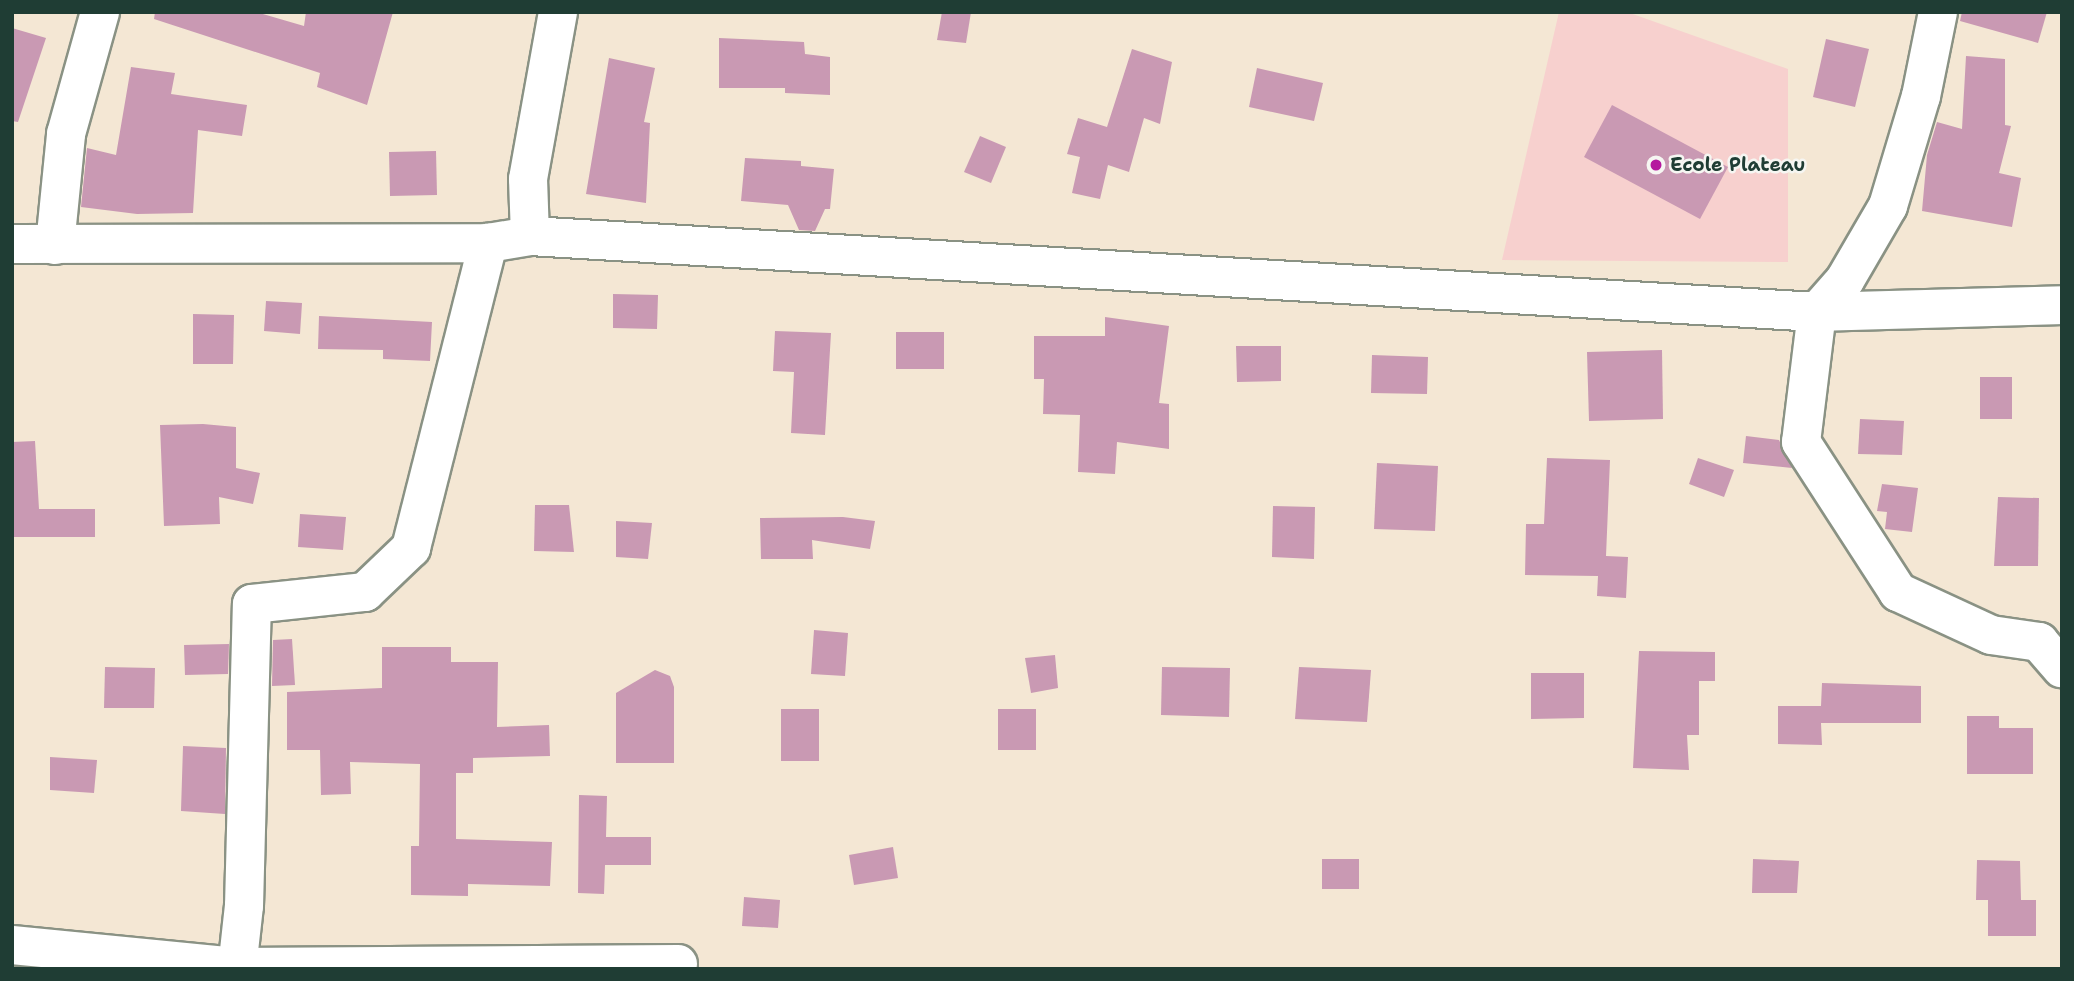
<!DOCTYPE html>
<html>
<head>
<meta charset="utf-8">
<style>
	body { margin:0 }
	#map { position:relative; width:2074px; height:981px; overflow:hidden; background:#f4e7d4; font-family:"Shantell Sans",sans-serif }
	div>[style] { position:absolute }
	.built>* { inset:0; background:#f7d0ce }
	.building>* { inset:0; background:#c999b3 }
	.roads { filter:drop-shadow(2px 0 #8a9284) drop-shadow(-2px 0 #8a9284) drop-shadow(0 2px #8a9284) drop-shadow(0 -2px #8a9284) }
	.street>* { height:38px; margin:-19px; padding:0 19px; transform-origin:19px; border-radius:19px; background:#fff }
	.dots>* { width:19px; height:19px; translate:-50% -50%; box-sizing:border-box; border:4px solid #f6f6f2; border-radius:50% }
	span { translate:-50% -50%; white-space:nowrap; text-align:center; line-height:1.15; -webkit-text-stroke:5px #f6f6f2; paint-order:stroke }
	.poi-label { font-size:19px; color:#1f3d34; font-weight:700 }
	.left { translate:0 -50%; text-align:left }
	.frame { position:absolute; inset:0; border:14px solid #1f3d34; pointer-events:none }
</style>
</head>
<body>
<div id="map">
	<div class="built">
		<div style="clip-path:polygon(1559px 12px,1627px 12px,1788px 69px,1788px 262px,1502px 260px)"></div>
	</div>
	<div class="building">
		<div style="clip-path:polygon(155px 12px,256px 12px,304px 26px,306px 12px,393px 12px,367px 105px,317px 87px,320px 73px,154px 19px)"></div>
		<div style="clip-path:polygon(942px 12px,971px 12px,966px 43px,937px 40px)"></div>
		<div style="clip-path:polygon(1962px 12px,2047px 12px,2038px 43px,1960px 21px)"></div>
		<div style="clip-path:polygon(12px 28px,46px 38px,18px 122px,12px 121px)"></div>
		<div style="clip-path:polygon(719px 38px,804px 42px,805px 54px,830px 57px,830px 95px,785px 93px,785px 88px,719px 88px)"></div>
		<div style="clip-path:polygon(1826px 39px,1869px 49px,1855px 107px,1813px 97px)"></div>
		<div style="clip-path:polygon(1132px 49px,1172px 62px,1160px 124px,1144px 118px,1129px 172px,1108px 165px,1100px 199px,1072px 193px,1080px 157px,1067px 154px,1078px 118px,1107px 127px)"></div>
		<div style="clip-path:polygon(1966px 56px,2005px 59px,2005px 125px,2011px 126px,1999px 173px,2021px 178px,2012px 227px,1922px 211px,1927px 155px,1937px 122px,1962px 129px)"></div>
		<div style="clip-path:polygon(609px 58px,655px 68px,644px 122px,650px 123px,646px 203px,586px 194px)"></div>
		<div style="clip-path:polygon(131px 67px,175px 73px,171px 94px,247px 105px,242px 136px,198px 130px,193px 213px,137px 214px,81px 207px,87px 148px,116px 155px)"></div>
		<div style="clip-path:polygon(1257px 68px,1323px 83px,1314px 121px,1249px 107px)"></div>
		<div style="clip-path:polygon(1612px 105px,1728px 167px,1700px 219px,1584px 157px)"></div>
		<div style="clip-path:polygon(980px 136px,1006px 147px,991px 183px,964px 172px)"></div>
		<div style="clip-path:polygon(436px 151px,437px 195px,390px 196px,389px 152px)"></div>
		<div style="clip-path:polygon(745px 158px,801px 161px,801px 166px,834px 169px,830px 209px,825px 209px,815px 231px,799px 230px,788px 205px,741px 201px)"></div>
		<div style="clip-path:polygon(613px 294px,658px 295px,657px 329px,613px 328px)"></div>
		<div style="clip-path:polygon(266px 301px,302px 303px,300px 334px,264px 331px)"></div>
		<div style="clip-path:polygon(193px 314px,234px 315px,233px 364px,193px 364px)"></div>
		<div style="clip-path:polygon(319px 316px,432px 322px,430px 361px,383px 359px,383px 350px,318px 349px)"></div>
		<div style="clip-path:polygon(1105px 317px,1169px 326px,1159px 403px,1169px 404px,1169px 449px,1117px 442px,1115px 474px,1078px 472px,1080px 415px,1043px 414px,1044px 379px,1034px 379px,1034px 336px,1105px 336px)"></div>
		<div style="clip-path:polygon(775px 331px,831px 333px,825px 435px,791px 433px,794px 372px,773px 371px)"></div>
		<div style="clip-path:polygon(896px 332px,944px 332px,944px 369px,896px 369px)"></div>
		<div style="clip-path:polygon(1236px 346px,1281px 346px,1281px 381px,1237px 382px)"></div>
		<div style="clip-path:polygon(1662px 350px,1663px 419px,1589px 421px,1587px 352px)"></div>
		<div style="clip-path:polygon(1372px 355px,1428px 357px,1427px 394px,1371px 393px)"></div>
		<div style="clip-path:polygon(1980px 377px,2012px 377px,2012px 419px,1980px 419px)"></div>
		<div style="clip-path:polygon(1860px 419px,1904px 421px,1902px 455px,1858px 454px)"></div>
		<div style="clip-path:polygon(203px 424px,236px 427px,236px 468px,260px 473px,253px 504px,219px 497px,220px 524px,164px 526px,160px 425px)"></div>
		<div style="clip-path:polygon(1746px 436px,1779px 440px,1792px 468px,1743px 463px)"></div>
		<div style="clip-path:polygon(35px 441px,39px 509px,95px 509px,95px 537px,12px 537px,12px 442px)"></div>
		<div style="clip-path:polygon(1547px 458px,1610px 460px,1606px 556px,1628px 557px,1626px 598px,1597px 596px,1598px 576px,1525px 575px,1526px 524px,1544px 524px)"></div>
		<div style="clip-path:polygon(1698px 458px,1734px 470px,1724px 497px,1689px 484px)"></div>
		<div style="clip-path:polygon(1377px 463px,1438px 466px,1435px 531px,1374px 529px)"></div>
		<div style="clip-path:polygon(1882px 484px,1918px 488px,1912px 532px,1885px 529px,1887px 512px,1877px 511px)"></div>
		<div style="clip-path:polygon(1998px 497px,2039px 498px,2038px 566px,1994px 566px)"></div>
		<div style="clip-path:polygon(535px 505px,569px 505px,574px 552px,534px 551px)"></div>
		<div style="clip-path:polygon(1273px 506px,1315px 507px,1314px 559px,1272px 557px)"></div>
		<div style="clip-path:polygon(300px 514px,346px 517px,343px 550px,298px 547px)"></div>
		<div style="clip-path:polygon(843px 517px,875px 521px,870px 549px,812px 540px,813px 559px,761px 559px,760px 518px)"></div>
		<div style="clip-path:polygon(616px 521px,652px 523px,648px 559px,616px 557px)"></div>
		<div style="clip-path:polygon(814px 630px,848px 633px,845px 676px,811px 674px)"></div>
		<div style="clip-path:polygon(292px 639px,295px 685px,272px 686px,273px 640px)"></div>
		<div style="clip-path:polygon(229px 644px,228px 674px,185px 675px,184px 645px)"></div>
		<div style="clip-path:polygon(382px 647px,451px 647px,451px 662px,498px 662px,497px 727px,549px 725px,550px 756px,473px 758px,473px 773px,456px 773px,456px 839px,552px 842px,550px 886px,468px 884px,468px 896px,411px 895px,411px 846px,419px 846px,420px 764px,350px 762px,351px 794px,321px 795px,320px 750px,287px 750px,287px 692px,382px 688px)"></div>
		<div style="clip-path:polygon(1639px 651px,1715px 652px,1715px 681px,1699px 681px,1699px 735px,1687px 735px,1689px 770px,1633px 768px)"></div>
		<div style="clip-path:polygon(1055px 655px,1058px 688px,1031px 693px,1025px 658px)"></div>
		<div style="clip-path:polygon(105px 667px,155px 668px,154px 708px,104px 708px)"></div>
		<div style="clip-path:polygon(1162px 667px,1230px 668px,1229px 717px,1161px 715px)"></div>
		<div style="clip-path:polygon(1299px 667px,1371px 670px,1367px 722px,1295px 719px)"></div>
		<div style="clip-path:polygon(655px 670px,670px 676px,674px 687px,674px 763px,616px 763px,616px 693px)"></div>
		<div style="clip-path:polygon(1531px 673px,1584px 673px,1584px 718px,1531px 719px)"></div>
		<div style="clip-path:polygon(1822px 683px,1921px 686px,1921px 723px,1821px 723px,1822px 745px,1778px 744px,1778px 706px,1821px 706px)"></div>
		<div style="clip-path:polygon(781px 709px,819px 709px,819px 761px,781px 761px)"></div>
		<div style="clip-path:polygon(998px 709px,1036px 709px,1036px 750px,998px 750px)"></div>
		<div style="clip-path:polygon(1967px 716px,1999px 716px,1999px 728px,2033px 728px,2033px 774px,1967px 774px)"></div>
		<div style="clip-path:polygon(183px 746px,226px 748px,225px 814px,181px 811px)"></div>
		<div style="clip-path:polygon(50px 757px,97px 760px,94px 793px,50px 790px)"></div>
		<div style="clip-path:polygon(579px 795px,607px 796px,606px 837px,651px 837px,651px 865px,605px 865px,604px 894px,578px 893px)"></div>
		<div style="clip-path:polygon(893px 847px,898px 878px,854px 885px,849px 855px)"></div>
		<div style="clip-path:polygon(1322px 859px,1359px 859px,1359px 889px,1322px 889px)"></div>
		<div style="clip-path:polygon(1753px 859px,1799px 861px,1797px 893px,1752px 893px)"></div>
		<div style="clip-path:polygon(1977px 860px,2020px 861px,2021px 900px,2036px 900px,2036px 936px,1988px 936px,1988px 900px,1976px 900px)"></div>
		<div style="clip-path:polygon(744px 897px,780px 900px,778px 928px,742px 926px)"></div>
	</div>
	<div class="roads">
		<div class="street">
			<div style="left:1938px;top:12px;width:86px;rotate:101.4deg"></div>
			<div style="left:1921px;top:96px;width:115px;rotate:106.7deg"></div>
			<div style="left:1888px;top:206px;width:86px;rotate:120.2deg"></div>
			<div style="left:1845px;top:280px;width:43px;rotate:131.2deg"></div>
			<div style="left:1817px;top:312px;width:131px;rotate:97deg"></div>
			<div style="left:1801px;top:442px;width:179px;rotate:57.1deg"></div>
			<div style="left:1898px;top:592px;width:102px;rotate:24.8deg"></div>
			<div style="left:1991px;top:635px;width:49px;rotate:8.3deg"></div>
			<div style="left:2039px;top:642px;width:35px;rotate:49deg"></div>
			<div style="left:530px;top:236px;width:57px;rotate:-92deg"></div>
			<div style="left:528px;top:179px;width:170px;rotate:-79.8deg"></div>
			<div style="left:12px;top:244px;width:476px;rotate:-0.1deg"></div>
			<div style="left:488px;top:243px;width:43px;rotate:-9.5deg"></div>
			<div style="left:530px;top:236px;width:1289px;rotate:3.38deg"></div>
			<div style="left:1817px;top:312px;width:245px;rotate:-1.6deg"></div>
			<div style="left:55px;top:245px;width:112px;rotate:-84.3deg"></div>
			<div style="left:66px;top:134px;width:127px;rotate:-74.4deg"></div>
			<div style="left:12px;top:945px;width:225px;rotate:5.6deg"></div>
			<div style="left:236px;top:967px;width:442px;rotate:-0.4deg"></div>
			<div style="left:237px;top:969px;width:63px;rotate:-83.7deg"></div>
			<div style="left:244px;top:906px;width:302px;rotate:-88.5deg"></div>
			<div style="left:252px;top:604px;width:114px;rotate:-6.1deg"></div>
			<div style="left:365px;top:592px;width:64px;rotate:-43.7deg"></div>
			<div style="left:411px;top:548px;width:315px;rotate:-75.8deg"></div>
		</div>
	</div>
	<div class="dots">
		<div style="left:1656px;top:165px;background:#b5179e"></div>
	</div>
	<div class="poi-label">
		<span class="left" style="left:1670px;top:165px">Ecole Plateau</span>
	</div>
	<div class="frame"></div>
</div>
</body>
</html>
